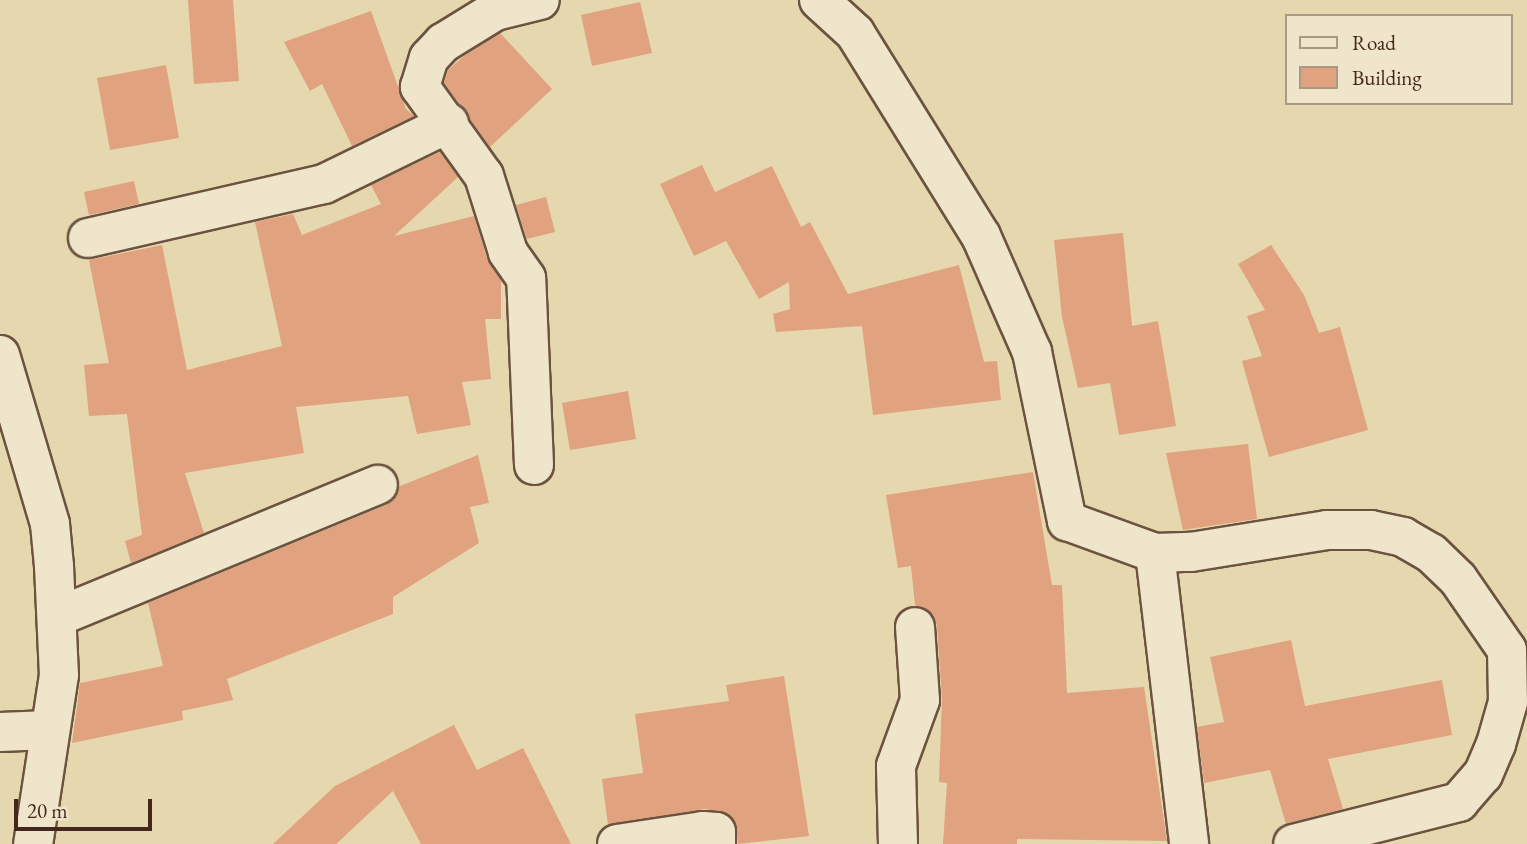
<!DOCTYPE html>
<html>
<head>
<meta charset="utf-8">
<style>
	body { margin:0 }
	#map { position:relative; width:1527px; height:844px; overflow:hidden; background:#e5d7ae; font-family:"EB Garamond",serif }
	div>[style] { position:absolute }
	.building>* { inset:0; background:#e1a27f }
	.roads { filter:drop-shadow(2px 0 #6c5340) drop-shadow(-2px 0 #6c5340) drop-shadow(0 2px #6c5340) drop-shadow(0 -2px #6c5340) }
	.street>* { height:38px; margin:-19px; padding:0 19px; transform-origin:19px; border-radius:19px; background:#eee5ca }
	span { translate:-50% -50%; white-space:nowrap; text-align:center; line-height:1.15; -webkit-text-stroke:6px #eee5ca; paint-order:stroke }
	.legend { position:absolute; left:1285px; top:14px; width:228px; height:91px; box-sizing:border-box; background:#eee5ca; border:2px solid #aa9984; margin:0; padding:9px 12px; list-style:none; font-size:21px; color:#44271c }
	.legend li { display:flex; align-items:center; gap:14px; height:35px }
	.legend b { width:35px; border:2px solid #aa9984 }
	.scale { position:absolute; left:14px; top:799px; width:138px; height:32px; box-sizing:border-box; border:4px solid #44271c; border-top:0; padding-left:9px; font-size:21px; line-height:24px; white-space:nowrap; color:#44271c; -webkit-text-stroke:5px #eee5ca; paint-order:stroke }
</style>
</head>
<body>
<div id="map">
	<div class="building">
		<div style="clip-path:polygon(188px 0,233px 0,239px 81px,194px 84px)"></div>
		<div style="clip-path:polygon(640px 2px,652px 53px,592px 66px,581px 15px)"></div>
		<div style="clip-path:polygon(371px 11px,406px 109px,414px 116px,352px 146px,322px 84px,310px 91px,284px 42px)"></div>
		<div style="clip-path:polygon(500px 33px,552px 89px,490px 147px,444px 83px,448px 70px,464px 56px)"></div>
		<div style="clip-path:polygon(166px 65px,179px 138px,110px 150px,97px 78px)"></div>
		<div style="clip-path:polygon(440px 152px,458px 177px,394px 236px,474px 216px,487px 259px,501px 280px,501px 319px,485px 319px,491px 379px,462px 382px,471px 425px,417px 434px,408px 396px,296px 407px,304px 453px,185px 473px,204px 533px,131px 563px,125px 541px,142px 535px,127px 414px,89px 416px,84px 365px,109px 363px,89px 260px,162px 245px,187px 370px,282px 346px,255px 222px,293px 214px,302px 235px,381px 204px,371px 185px)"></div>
		<div style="clip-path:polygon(702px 165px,715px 192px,772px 166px,801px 227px,810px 222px,848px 294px,959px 265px,984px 362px,997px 361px,1001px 400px,873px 415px,862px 326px,776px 332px,773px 314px,790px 309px,789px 282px,759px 299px,726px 241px,694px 256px,660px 184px)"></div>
		<div style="clip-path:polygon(134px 181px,139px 204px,89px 215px,84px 192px)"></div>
		<div style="clip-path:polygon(546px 197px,555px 232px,527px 239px,516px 205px)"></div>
		<div style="clip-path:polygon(1123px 233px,1132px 326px,1158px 321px,1176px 426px,1119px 435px,1110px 383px,1078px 388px,1062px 317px,1054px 240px)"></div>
		<div style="clip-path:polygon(1271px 245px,1304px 295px,1319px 333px,1340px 327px,1368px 430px,1269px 457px,1242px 361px,1262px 356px,1247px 316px,1265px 310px,1238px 264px)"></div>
		<div style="clip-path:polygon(628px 391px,636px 439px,570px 450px,562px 403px)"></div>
		<div style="clip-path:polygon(1248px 444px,1257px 519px,1183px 530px,1166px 453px)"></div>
		<div style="clip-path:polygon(478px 455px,489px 503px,470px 507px,479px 543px,393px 597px,393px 614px,227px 679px,233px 700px,182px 711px,183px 720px,72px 743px,80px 683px,163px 666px,148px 603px,386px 505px,400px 486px)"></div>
		<div style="clip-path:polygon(1033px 472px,1052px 585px,1062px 585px,1067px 693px,1144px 687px,1167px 841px,1017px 839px,1017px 844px,943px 844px,947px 783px,939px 782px,942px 699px,937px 626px,933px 614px,915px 605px,911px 566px,898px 568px,886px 495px)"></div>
		<div style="clip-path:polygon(1291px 640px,1305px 706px,1442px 680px,1452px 735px,1328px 759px,1343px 809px,1286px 824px,1270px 770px,1204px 783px,1197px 727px,1224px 722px,1210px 657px)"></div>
		<div style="clip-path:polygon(784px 676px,809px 836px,738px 844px,735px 822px,728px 814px,705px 809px,608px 825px,602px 779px,643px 773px,635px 714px,729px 701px,726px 685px)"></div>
		<div style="clip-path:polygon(454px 725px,477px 770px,523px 748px,571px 844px,421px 844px,393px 791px,336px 844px,273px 844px,335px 786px)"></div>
	</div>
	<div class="roads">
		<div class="street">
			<div style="left:819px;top:0;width:49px;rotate:42.5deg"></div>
			<div style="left:855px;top:33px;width:239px;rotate:58.2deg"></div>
			<div style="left:981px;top:236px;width:127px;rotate:66.3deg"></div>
			<div style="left:1032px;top:352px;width:173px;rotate:78.3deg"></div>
			<div style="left:1067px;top:521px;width:94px;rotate:20deg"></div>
			<div style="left:1155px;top:553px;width:36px;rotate:-2deg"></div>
			<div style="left:1191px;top:552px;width:138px;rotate:-9.2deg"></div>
			<div style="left:1327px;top:530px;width:44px"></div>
			<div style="left:1371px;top:530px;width:33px;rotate:12deg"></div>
			<div style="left:1403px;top:537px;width:32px;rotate:30deg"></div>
			<div style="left:1431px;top:553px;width:37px;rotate:44deg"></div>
			<div style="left:1458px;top:579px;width:86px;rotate:55.4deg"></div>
			<div style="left:1507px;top:650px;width:52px;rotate:88.9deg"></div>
			<div style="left:1508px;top:702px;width:44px;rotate:105.9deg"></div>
			<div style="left:1496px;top:744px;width:33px;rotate:113deg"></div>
			<div style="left:1483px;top:774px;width:37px;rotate:131deg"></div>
			<div style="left:1459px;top:802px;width:171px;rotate:165.8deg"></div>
			<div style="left:88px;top:238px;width:242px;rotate:-12.9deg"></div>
			<div style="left:324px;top:184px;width:139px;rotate:-26deg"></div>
			<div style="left:0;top:355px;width:176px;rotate:73.5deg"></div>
			<div style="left:50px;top:524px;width:42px;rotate:84.6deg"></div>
			<div style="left:54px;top:566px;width:109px;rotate:87.4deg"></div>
			<div style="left:59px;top:675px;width:171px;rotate:98.7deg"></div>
			<div style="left:534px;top:465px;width:187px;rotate:-92.4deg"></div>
			<div style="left:526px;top:278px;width:32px;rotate:-125deg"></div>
			<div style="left:508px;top:252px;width:80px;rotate:-107.5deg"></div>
			<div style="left:484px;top:176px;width:110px;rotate:-125.7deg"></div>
			<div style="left:420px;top:87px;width:30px;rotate:-73deg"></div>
			<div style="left:429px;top:58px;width:21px;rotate:-47deg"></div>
			<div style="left:443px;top:43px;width:61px;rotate:-31.6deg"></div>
			<div style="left:495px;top:11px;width:46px;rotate:-13.7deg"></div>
			<div style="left:1155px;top:553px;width:293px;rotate:83.3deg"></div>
			<div style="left:57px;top:617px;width:347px;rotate:-22.4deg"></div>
			<div style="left:0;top:732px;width:49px;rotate:-2.3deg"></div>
			<div style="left:617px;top:844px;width:87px;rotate:-8.6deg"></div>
			<div style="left:703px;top:831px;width:13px;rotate:4deg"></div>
			<div style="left:716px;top:832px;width:12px;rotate:90deg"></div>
			<div style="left:898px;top:844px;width:78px;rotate:-91.5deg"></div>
			<div style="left:896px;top:766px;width:70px;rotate:-70deg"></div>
			<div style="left:920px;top:700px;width:73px;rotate:-93.9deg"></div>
		</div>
	</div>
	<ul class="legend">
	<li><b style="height:9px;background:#eee5ca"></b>Road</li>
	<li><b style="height:19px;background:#e1a27f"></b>Building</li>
	</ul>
	<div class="scale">20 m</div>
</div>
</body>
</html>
